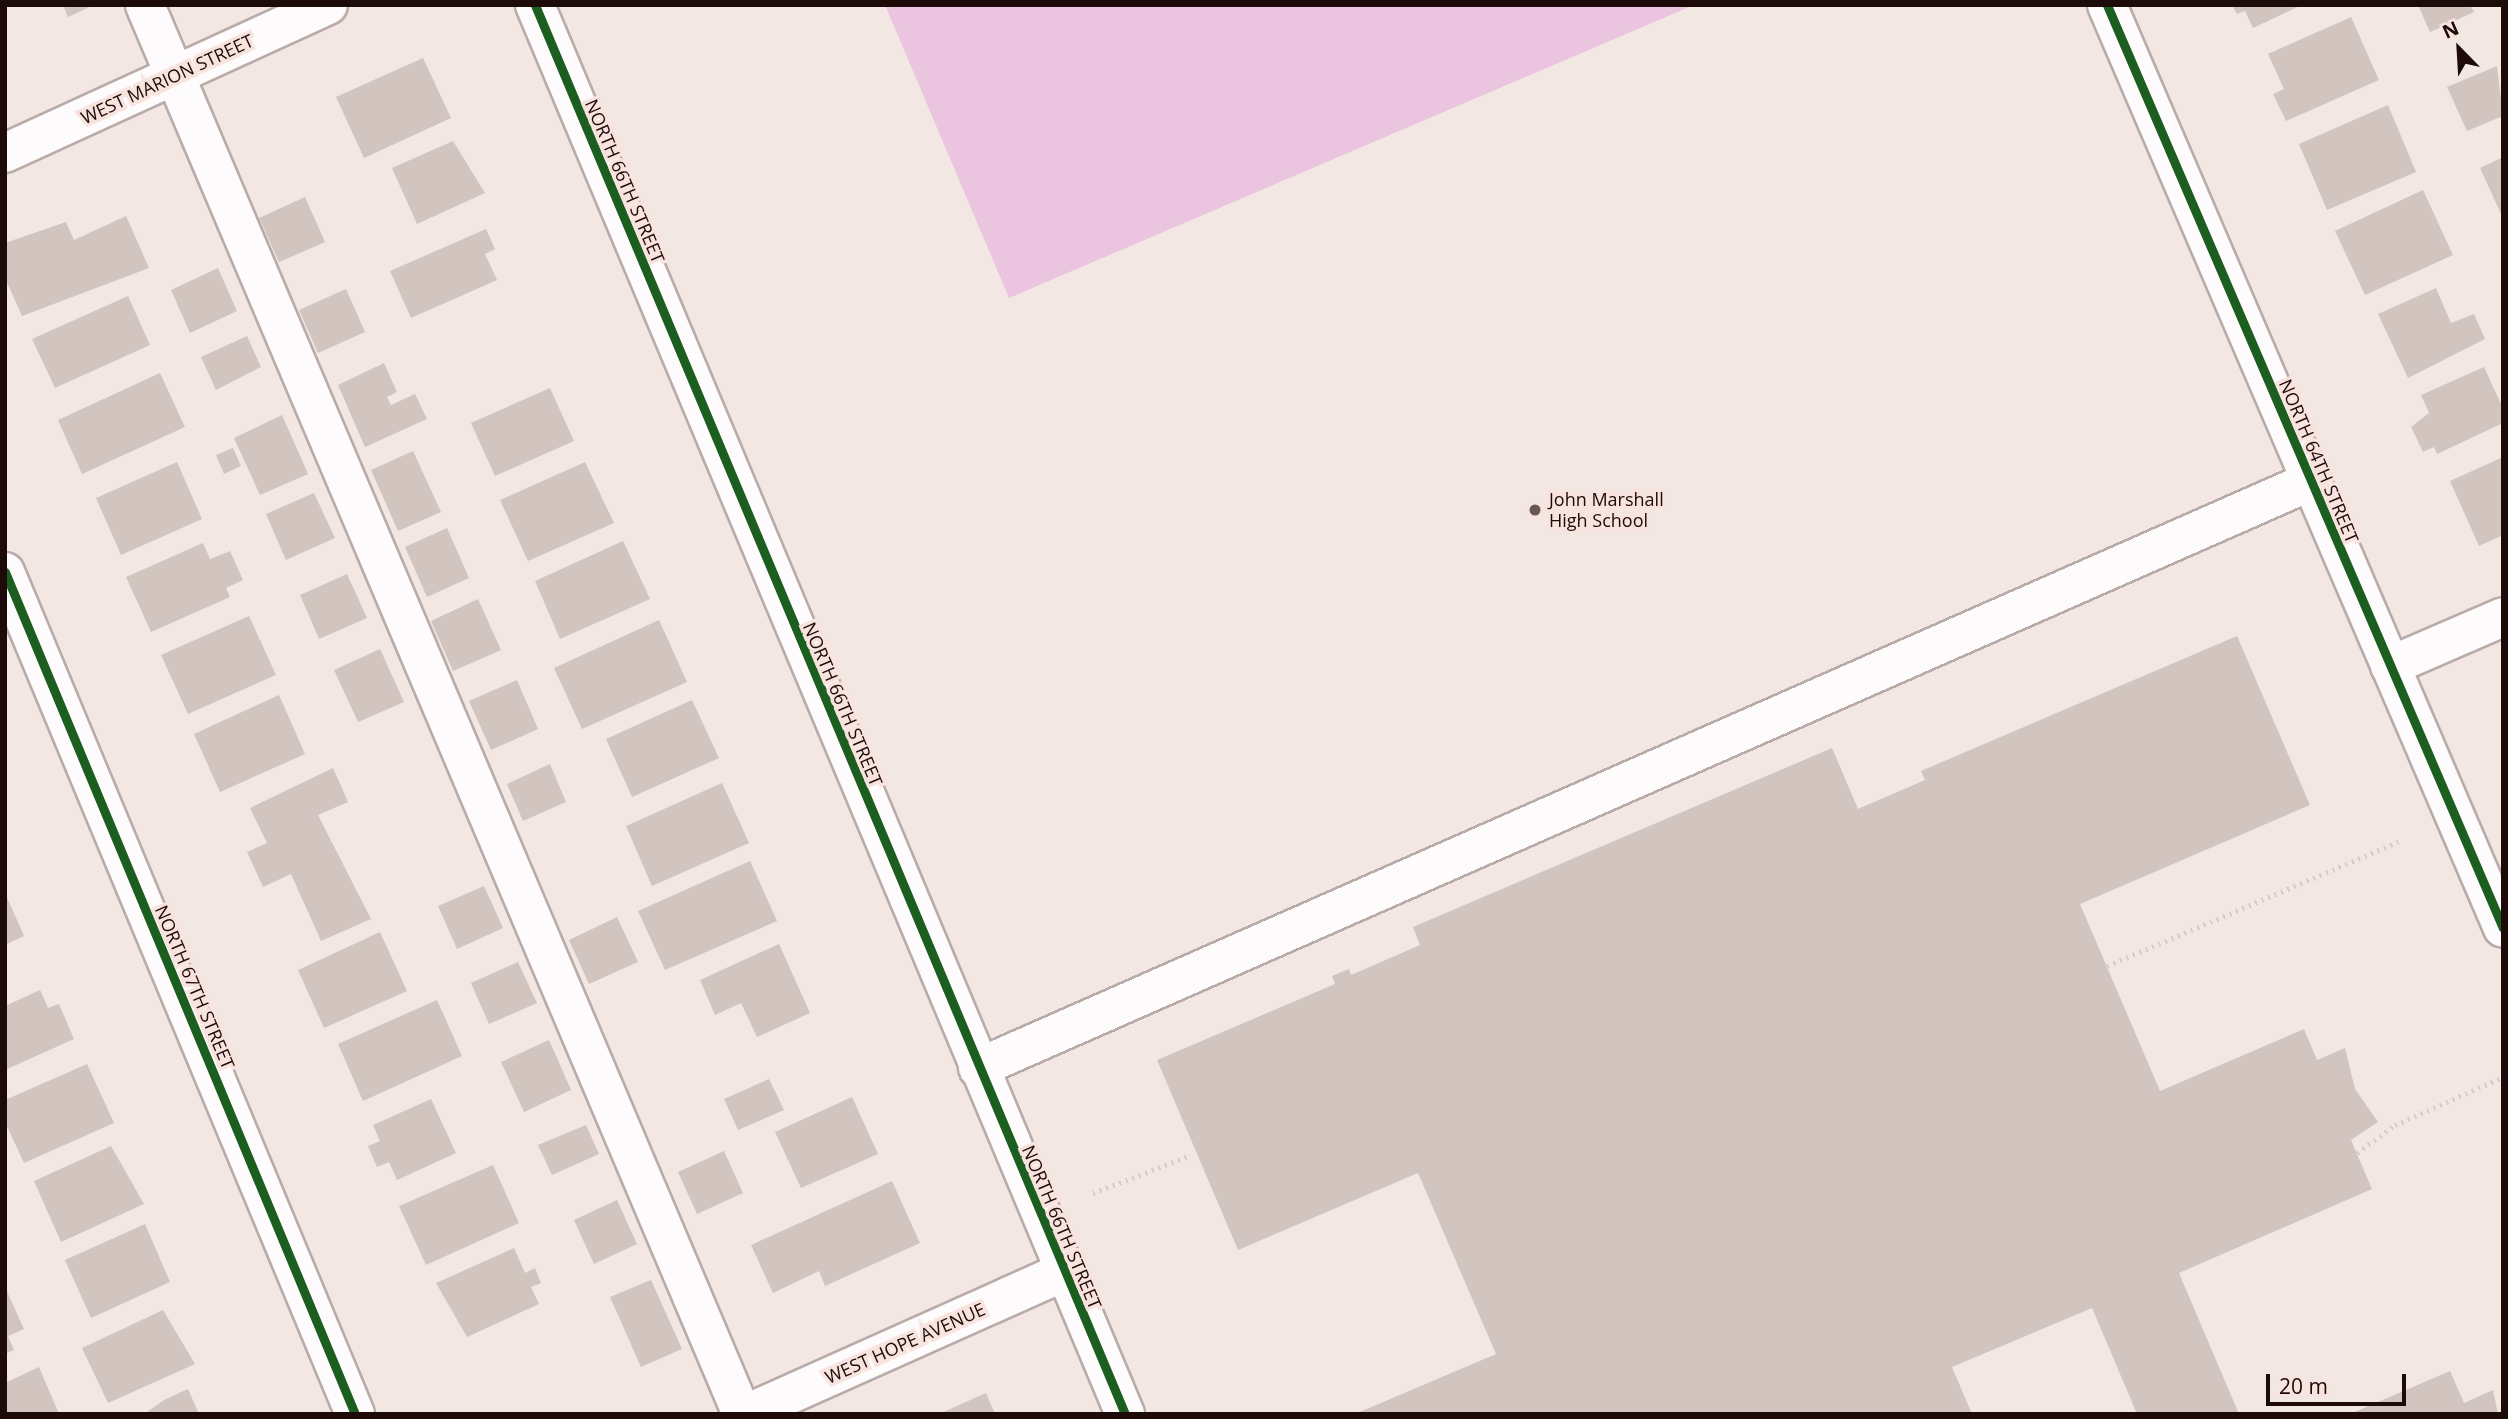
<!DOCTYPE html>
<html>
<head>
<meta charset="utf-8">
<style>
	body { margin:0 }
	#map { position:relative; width:2508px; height:1419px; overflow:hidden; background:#f3e7e4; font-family:"Open Sans",sans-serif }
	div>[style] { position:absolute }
	.green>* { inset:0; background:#ebc5df }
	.building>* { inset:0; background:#d2c4be }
	.path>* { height:4.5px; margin-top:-2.25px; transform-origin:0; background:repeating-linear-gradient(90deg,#d1cdcc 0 2px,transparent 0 7px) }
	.roads { filter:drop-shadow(2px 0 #b9aba8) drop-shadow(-2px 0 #b9aba8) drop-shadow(0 2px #b9aba8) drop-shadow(0 -2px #b9aba8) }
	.minor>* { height:38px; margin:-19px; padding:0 19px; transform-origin:19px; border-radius:19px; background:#fdfbfb }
	.cycleway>* { height:9px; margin:-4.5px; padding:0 4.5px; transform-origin:4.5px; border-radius:4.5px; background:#1b5e20 }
	.dots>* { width:19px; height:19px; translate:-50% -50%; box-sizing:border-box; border:4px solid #f9e3de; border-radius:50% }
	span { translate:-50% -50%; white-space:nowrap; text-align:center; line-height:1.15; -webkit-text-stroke:7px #f9e3de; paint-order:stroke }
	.street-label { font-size:18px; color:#1c0b08 }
	.poi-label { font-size:18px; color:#1c0b08 }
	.left { translate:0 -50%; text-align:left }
	.frame { position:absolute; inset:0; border:7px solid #1c0b08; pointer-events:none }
	.north { position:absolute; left:2424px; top:14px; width:70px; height:70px; -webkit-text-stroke:5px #f9e3de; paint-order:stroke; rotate:336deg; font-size:19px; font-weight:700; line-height:28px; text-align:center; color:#1c0b08 }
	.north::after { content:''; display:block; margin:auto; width:24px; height:32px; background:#1c0b08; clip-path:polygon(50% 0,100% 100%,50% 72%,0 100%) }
	.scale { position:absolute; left:2266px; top:1374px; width:140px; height:32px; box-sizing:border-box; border:4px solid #1c0b08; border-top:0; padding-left:9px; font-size:21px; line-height:24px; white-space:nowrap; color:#1c0b08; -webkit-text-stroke:5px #f9e3de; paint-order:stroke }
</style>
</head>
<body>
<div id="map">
	<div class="green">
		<div style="clip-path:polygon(885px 5px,1694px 5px,1009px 298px)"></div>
	</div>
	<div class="building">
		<div style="clip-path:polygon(63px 5px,94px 5px,68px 17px)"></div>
		<div style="clip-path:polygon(2232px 5px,2302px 5px,2253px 28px,2245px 11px,2237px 14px)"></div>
		<div style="clip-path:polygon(2418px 5px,2470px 5px,2474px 12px,2430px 32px)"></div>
		<div style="clip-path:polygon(2351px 17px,2379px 80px,2286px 121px,2273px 94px,2284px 89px,2268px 54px)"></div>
		<div style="clip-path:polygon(423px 58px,451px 118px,364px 158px,336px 97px)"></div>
		<div style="clip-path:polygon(2497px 66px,2503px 116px,2467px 131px,2447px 87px)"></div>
		<div style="clip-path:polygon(2388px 105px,2416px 172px,2327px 210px,2299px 144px)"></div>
		<div style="clip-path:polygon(453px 141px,485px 193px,417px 224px,392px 168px)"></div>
		<div style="clip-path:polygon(2503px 157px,2503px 218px,2480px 168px)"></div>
		<div style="clip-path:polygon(2423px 190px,2453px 255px,2365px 295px,2335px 231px)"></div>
		<div style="clip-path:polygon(305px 197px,325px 242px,279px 262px,259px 218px)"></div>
		<div style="clip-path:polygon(126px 216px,149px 268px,22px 316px,5px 278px,5px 243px,66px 222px,74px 240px)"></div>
		<div style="clip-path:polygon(486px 229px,495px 249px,485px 254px,497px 280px,411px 318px,390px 271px)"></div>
		<div style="clip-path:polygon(218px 268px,237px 311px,190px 333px,171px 290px)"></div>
		<div style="clip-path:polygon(2436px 288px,2451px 323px,2474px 314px,2485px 339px,2408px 378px,2378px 314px)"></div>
		<div style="clip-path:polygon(346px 289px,365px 332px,318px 353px,299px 310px)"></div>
		<div style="clip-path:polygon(128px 296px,150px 345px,55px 388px,32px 339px)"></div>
		<div style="clip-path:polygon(247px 336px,261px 367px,216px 390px,201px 357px)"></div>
		<div style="clip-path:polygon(384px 363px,397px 392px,387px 397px,391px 405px,415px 394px,427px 419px,365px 447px,338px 385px)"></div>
		<div style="clip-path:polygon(2484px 367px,2503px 408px,2503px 423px,2437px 454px,2434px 447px,2423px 452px,2411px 427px,2429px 413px,2421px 395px)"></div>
		<div style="clip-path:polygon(160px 373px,185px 427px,82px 474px,58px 420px)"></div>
		<div style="clip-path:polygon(550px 388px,574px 441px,495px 476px,471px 423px)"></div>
		<div style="clip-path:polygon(282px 415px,308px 474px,260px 495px,234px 438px)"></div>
		<div style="clip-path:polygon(233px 448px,241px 466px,224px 474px,216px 455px)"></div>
		<div style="clip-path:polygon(413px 451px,441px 512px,398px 531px,371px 470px)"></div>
		<div style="clip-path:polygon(2503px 457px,2503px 535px,2479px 546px,2450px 481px)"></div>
		<div style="clip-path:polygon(177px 462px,202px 519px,121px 555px,96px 498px)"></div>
		<div style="clip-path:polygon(585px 462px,614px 523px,528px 561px,500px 500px)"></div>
		<div style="clip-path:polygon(314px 493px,335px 538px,286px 560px,266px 514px)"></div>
		<div style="clip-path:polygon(447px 528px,469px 578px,427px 597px,405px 547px)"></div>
		<div style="clip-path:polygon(623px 541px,650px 599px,560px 639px,535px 581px)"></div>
		<div style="clip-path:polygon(203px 543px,210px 559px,230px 551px,243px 580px,226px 588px,230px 597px,151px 632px,126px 577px)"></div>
		<div style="clip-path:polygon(347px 574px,367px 618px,319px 639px,300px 595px)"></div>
		<div style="clip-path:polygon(478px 599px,501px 650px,453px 671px,431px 621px)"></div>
		<div style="clip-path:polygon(249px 616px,276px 675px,188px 714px,161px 655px)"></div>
		<div style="clip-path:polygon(659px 620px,687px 682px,582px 729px,554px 668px)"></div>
		<div style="clip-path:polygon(2237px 636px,2310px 805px,2080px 904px,2160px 1091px,2304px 1029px,2317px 1060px,2345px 1048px,2355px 1089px,2378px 1122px,2351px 1140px,2372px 1189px,2179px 1273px,2239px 1414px,2137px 1414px,2092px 1308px,1952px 1367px,1972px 1414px,1355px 1414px,1496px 1354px,1418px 1173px,1238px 1250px,1157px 1060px,1335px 984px,1332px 976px,1349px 969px,1351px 975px,1420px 945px,1413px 927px,1832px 748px,1858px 809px,1925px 780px,1921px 771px)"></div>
		<div style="clip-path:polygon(380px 649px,404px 702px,358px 722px,334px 670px)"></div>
		<div style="clip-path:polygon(517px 680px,538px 729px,491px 750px,469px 701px)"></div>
		<div style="clip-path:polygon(279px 695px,305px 754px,220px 792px,194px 734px)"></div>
		<div style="clip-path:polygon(692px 700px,719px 758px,632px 797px,606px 739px)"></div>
		<div style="clip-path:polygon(550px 764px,566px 802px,523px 821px,507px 784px)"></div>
		<div style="clip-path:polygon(333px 768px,348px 802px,318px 815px,371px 919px,321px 941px,291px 874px,263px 887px,247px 852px,267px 843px,250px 808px)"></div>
		<div style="clip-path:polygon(722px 783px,749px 843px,652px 886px,626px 826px)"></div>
		<div style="clip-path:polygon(750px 861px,777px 921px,665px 970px,638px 911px)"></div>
		<div style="clip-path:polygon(484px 886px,503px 928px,457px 949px,438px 906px)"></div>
		<div style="clip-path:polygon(5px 893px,24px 936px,5px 945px)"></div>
		<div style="clip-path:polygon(617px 917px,638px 962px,589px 984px,569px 940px)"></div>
		<div style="clip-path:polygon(380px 932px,407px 991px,324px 1028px,298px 970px)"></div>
		<div style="clip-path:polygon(779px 944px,810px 1013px,757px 1037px,741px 1003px,715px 1015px,700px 980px)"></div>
		<div style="clip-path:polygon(518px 962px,537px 1003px,489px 1024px,471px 983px)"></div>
		<div style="clip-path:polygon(40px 990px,48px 1008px,59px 1004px,74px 1039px,5px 1070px,5px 1006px)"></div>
		<div style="clip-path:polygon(437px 1000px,462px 1056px,363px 1101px,338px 1044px)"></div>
		<div style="clip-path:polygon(549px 1040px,571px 1090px,524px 1112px,501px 1062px)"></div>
		<div style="clip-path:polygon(87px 1064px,114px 1123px,24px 1163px,5px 1122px,5px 1100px)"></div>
		<div style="clip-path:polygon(769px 1079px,784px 1110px,738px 1130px,724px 1099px)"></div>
		<div style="clip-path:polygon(852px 1097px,878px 1154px,801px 1188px,775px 1132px)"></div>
		<div style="clip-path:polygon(431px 1099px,456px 1153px,397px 1180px,389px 1162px,377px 1167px,368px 1146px,380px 1141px,373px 1125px)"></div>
		<div style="clip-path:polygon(586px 1125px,599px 1154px,552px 1175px,538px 1145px)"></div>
		<div style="clip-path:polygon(111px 1146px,144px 1204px,61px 1242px,34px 1181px)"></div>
		<div style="clip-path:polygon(724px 1151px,743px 1193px,697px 1214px,678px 1172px)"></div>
		<div style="clip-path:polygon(493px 1165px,519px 1223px,426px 1265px,399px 1206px)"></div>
		<div style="clip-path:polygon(892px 1181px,920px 1243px,825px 1286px,819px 1271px,773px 1293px,751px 1245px)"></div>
		<div style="clip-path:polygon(617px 1200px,637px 1244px,594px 1264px,574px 1220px)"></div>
		<div style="clip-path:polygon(145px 1224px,170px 1282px,91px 1318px,65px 1260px)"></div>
		<div style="clip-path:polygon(514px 1248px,525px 1273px,535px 1268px,541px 1283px,531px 1287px,539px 1304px,467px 1337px,436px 1283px)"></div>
		<div style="clip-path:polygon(651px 1280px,682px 1349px,641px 1367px,610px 1297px)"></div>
		<div style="clip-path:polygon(5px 1287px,24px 1329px,8px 1336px,14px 1350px,5px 1354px)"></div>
		<div style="clip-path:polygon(163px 1310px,195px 1364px,108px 1403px,82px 1348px)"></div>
		<div style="clip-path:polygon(39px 1367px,59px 1414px,5px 1414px,5px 1383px)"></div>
		<div style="clip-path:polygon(2450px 1371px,2464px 1403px,2493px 1390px,2498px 1414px,2350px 1414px)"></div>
		<div style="clip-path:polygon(188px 1389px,199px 1414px,144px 1414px,164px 1400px)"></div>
		<div style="clip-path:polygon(986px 1393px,995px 1414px,939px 1414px)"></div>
	</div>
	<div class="path">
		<div style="left:2107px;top:966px;width:321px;rotate:-23.1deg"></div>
		<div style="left:2357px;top:1153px;width:47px;rotate:-36.4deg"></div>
		<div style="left:2395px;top:1125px;width:118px;rotate:-24deg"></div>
		<div style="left:1093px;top:1193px;width:103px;rotate:-21.1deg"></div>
	</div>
	<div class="roads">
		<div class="minor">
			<div style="left:145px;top:5px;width:1530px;rotate:67.04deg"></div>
			<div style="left:535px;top:5px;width:1528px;rotate:67.28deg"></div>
			<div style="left:2107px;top:5px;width:1004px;rotate:66.78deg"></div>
			<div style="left:5px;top:153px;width:355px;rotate:-24.6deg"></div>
			<div style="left:5px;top:572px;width:912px;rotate:67.43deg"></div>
			<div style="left:2390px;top:666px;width:123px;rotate:-23.4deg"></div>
			<div style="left:978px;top:1068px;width:1457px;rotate:-23.77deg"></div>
			<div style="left:746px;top:1414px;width:348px;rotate:-24.1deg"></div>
		</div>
	</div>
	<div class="cycleway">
		<div style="left:535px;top:5px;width:1528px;rotate:67.28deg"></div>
		<div style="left:2107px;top:5px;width:1004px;rotate:66.78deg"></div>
		<div style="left:5px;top:572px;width:912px;rotate:67.43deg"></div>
	</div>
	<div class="dots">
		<div style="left:1535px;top:510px;background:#675855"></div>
	</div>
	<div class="street-label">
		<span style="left:167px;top:79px;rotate:-25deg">WEST MARION STREET</span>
		<span style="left:625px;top:181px;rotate:67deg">NORTH 66TH STREET</span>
		<span style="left:2319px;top:461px;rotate:67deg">NORTH 64TH STREET</span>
		<span style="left:843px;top:704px;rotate:67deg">NORTH 66TH STREET</span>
		<span style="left:195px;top:987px;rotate:67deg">NORTH 67TH STREET</span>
		<span style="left:1062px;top:1227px;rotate:67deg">NORTH 66TH STREET</span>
		<span style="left:905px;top:1343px;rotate:-24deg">WEST HOPE AVENUE</span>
	</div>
	<div class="poi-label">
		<span class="left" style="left:1549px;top:510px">John Marshall<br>High School</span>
	</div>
	<div class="frame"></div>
	<div class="north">N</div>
	<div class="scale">20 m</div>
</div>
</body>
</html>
